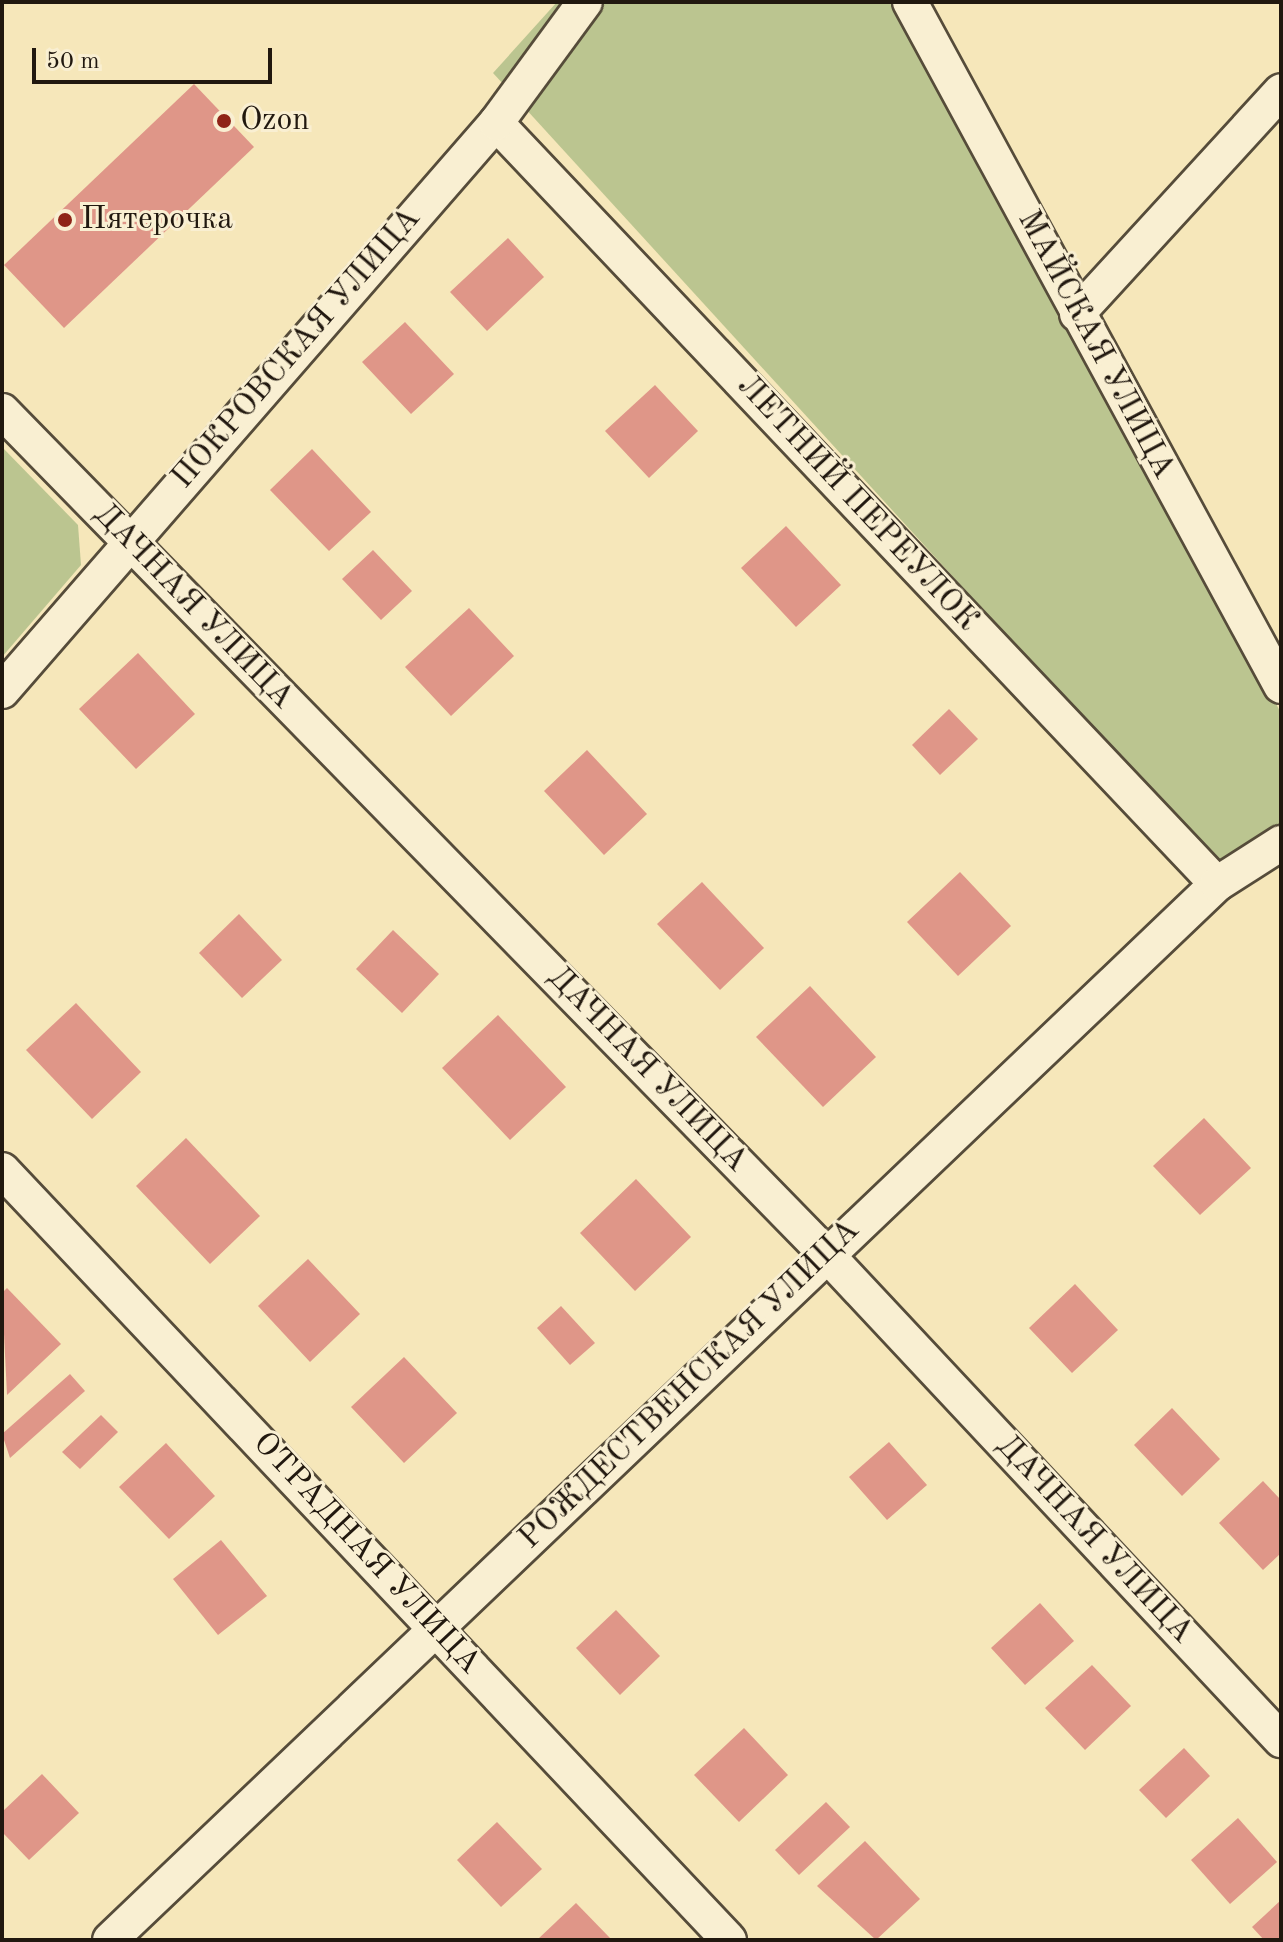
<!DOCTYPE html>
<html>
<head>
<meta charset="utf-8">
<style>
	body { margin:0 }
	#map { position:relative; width:1283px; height:1942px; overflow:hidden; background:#f6e7ba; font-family:"Old Standard TT",serif }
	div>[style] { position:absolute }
	.green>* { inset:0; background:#bbc590 }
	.building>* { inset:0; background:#df9688 }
	.roads { filter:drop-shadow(2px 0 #564c3a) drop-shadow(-2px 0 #564c3a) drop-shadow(0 2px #564c3a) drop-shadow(0 -2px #564c3a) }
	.street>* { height:34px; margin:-17px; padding:0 17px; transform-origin:17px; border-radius:17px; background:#f9efd2 }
	.dots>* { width:22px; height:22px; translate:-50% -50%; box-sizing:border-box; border:4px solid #f9efd2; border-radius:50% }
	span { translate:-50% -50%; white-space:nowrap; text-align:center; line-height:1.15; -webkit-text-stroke:6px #f9efd2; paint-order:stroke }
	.poi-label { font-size:32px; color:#21180f }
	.left { translate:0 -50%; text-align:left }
	.street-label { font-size:32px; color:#21180f }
	.frame { position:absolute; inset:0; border:4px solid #21180f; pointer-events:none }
	.scale { position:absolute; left:32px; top:48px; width:240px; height:36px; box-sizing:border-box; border:4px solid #21180f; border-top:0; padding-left:10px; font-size:24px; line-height:28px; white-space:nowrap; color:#21180f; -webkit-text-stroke:6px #f9efd2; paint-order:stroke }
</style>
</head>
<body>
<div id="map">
	<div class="green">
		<div style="clip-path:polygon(557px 2px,897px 2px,1281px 713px,1281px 828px,1219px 868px,493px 73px)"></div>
		<div style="clip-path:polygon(2px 447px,78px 525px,81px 565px,2px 657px)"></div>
	</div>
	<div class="building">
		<div style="clip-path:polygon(194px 84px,254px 147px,64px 328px,4px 265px)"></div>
		<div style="clip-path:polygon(508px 238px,544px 277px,487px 331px,450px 292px)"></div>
		<div style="clip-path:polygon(405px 322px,454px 374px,411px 414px,362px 362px)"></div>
		<div style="clip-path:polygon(655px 385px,698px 431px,649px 478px,605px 431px)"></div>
		<div style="clip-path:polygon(312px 449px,371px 512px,329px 551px,270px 490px)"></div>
		<div style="clip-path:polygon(786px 526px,841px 585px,796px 627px,741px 568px)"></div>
		<div style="clip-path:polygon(373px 550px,412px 591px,381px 620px,342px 579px)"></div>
		<div style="clip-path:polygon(469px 608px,514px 656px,451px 716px,405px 667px)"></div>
		<div style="clip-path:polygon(138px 653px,195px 714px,136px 769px,79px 709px)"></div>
		<div style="clip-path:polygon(949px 709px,978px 739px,940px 775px,912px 745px)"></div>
		<div style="clip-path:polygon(587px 750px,647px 814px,604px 855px,544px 791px)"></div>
		<div style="clip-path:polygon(960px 872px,1011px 926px,958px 976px,907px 922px)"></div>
		<div style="clip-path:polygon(702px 882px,764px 948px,720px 990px,657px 924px)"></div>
		<div style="clip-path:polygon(239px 914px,282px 960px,242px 998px,199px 953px)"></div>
		<div style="clip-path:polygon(393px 930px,439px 974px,402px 1013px,356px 969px)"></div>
		<div style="clip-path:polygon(810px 986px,876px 1057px,823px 1107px,756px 1037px)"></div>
		<div style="clip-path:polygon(76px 1003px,141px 1072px,92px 1119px,26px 1050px)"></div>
		<div style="clip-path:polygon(498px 1015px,566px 1087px,510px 1140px,442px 1068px)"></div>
		<div style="clip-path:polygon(1204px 1118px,1251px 1168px,1200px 1215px,1153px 1166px)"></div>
		<div style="clip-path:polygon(186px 1138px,260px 1216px,210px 1264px,136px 1186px)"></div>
		<div style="clip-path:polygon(636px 1179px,691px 1237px,635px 1291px,580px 1233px)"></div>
		<div style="clip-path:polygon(308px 1259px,360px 1314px,310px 1362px,258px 1306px)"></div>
		<div style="clip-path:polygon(1075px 1284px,1118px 1330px,1072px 1373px,1029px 1328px)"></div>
		<div style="clip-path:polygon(7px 1288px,61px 1344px,7px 1395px,2px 1293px)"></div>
		<div style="clip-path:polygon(561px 1306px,595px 1343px,570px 1365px,537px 1328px)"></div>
		<div style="clip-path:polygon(404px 1357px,457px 1413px,404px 1463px,351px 1407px)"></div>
		<div style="clip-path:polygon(70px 1374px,85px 1391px,10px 1458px,2px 1434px)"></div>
		<div style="clip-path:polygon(1172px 1408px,1220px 1459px,1182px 1496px,1134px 1445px)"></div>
		<div style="clip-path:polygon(101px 1415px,118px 1432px,80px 1469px,62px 1452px)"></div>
		<div style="clip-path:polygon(889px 1442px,927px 1485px,887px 1520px,849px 1477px)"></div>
		<div style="clip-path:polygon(166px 1443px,215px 1496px,169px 1539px,119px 1487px)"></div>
		<div style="clip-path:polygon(1263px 1481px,1281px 1500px,1281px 1553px,1263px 1570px,1219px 1523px)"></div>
		<div style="clip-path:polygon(221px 1540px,267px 1596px,218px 1635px,173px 1579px)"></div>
		<div style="clip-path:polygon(1040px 1603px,1074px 1641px,1025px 1685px,991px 1648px)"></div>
		<div style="clip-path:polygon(616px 1610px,660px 1656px,620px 1695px,576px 1648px)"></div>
		<div style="clip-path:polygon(1092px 1665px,1131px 1706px,1085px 1750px,1045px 1708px)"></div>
		<div style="clip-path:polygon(744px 1728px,788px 1775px,739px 1822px,694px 1775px)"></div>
		<div style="clip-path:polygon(1184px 1748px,1210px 1776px,1166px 1818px,1139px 1790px)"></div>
		<div style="clip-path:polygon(42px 1774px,79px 1813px,29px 1860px,2px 1832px,2px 1812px)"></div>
		<div style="clip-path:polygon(826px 1802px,850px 1827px,799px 1875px,775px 1850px)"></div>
		<div style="clip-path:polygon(1238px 1818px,1277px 1862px,1230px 1904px,1191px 1860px)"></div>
		<div style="clip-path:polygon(497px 1822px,542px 1869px,501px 1907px,457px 1860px)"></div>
		<div style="clip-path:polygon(865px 1841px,920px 1899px,876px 1940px,817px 1886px)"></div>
		<div style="clip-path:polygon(1281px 1900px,1281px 1940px,1264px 1940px,1252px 1927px)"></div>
		<div style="clip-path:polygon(576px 1903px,610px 1938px,537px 1940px)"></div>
	</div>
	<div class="roads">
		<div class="street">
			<div style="left:910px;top:2px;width:778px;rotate:61.52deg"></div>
			<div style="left:496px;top:123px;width:1048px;rotate:46.55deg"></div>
			<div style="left:1077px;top:314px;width:302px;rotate:-47.5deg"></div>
			<div style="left:2px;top:411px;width:1179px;rotate:45.65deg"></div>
			<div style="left:826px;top:1254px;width:666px;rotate:46.89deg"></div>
			<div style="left:2px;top:691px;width:753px;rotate:-48.99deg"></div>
			<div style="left:496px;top:123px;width:150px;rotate:-53.7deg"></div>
			<div style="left:2px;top:1170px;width:1059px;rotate:46.65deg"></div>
			<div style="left:110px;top:1940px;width:1530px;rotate:-43.65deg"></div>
			<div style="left:1217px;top:884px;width:76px;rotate:-32.6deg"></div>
		</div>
	</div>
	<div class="dots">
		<div style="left:224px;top:121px;background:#8f2418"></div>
		<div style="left:65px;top:220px;background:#8f2418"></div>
	</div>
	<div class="poi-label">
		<span class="left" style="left:240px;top:121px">Ozon</span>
		<span class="left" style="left:81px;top:220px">Пятерочка</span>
	</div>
	<div class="street-label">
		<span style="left:1095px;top:345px;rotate:62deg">МАЙСКАЯ УЛИЦА</span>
		<span style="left:297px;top:349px;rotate:-49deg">ПОКРОВСКАЯ УЛИЦА</span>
		<span style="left:857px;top:504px;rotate:47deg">ЛЕТНИЙ ПЕРЕУЛОК</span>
		<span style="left:193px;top:607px;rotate:46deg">ДАЧНАЯ УЛИЦА</span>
		<span style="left:647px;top:1070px;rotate:46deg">ДАЧНАЯ УЛИЦА</span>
		<span style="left:690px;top:1385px;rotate:-44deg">РОЖДЕСТВЕНСКАЯ УЛИЦА</span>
		<span style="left:1094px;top:1540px;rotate:47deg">ДАЧНАЯ УЛИЦА</span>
		<span style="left:366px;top:1554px;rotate:47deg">ОТРАДНАЯ УЛИЦА</span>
	</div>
	<div class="frame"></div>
	<div class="scale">50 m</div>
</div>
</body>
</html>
